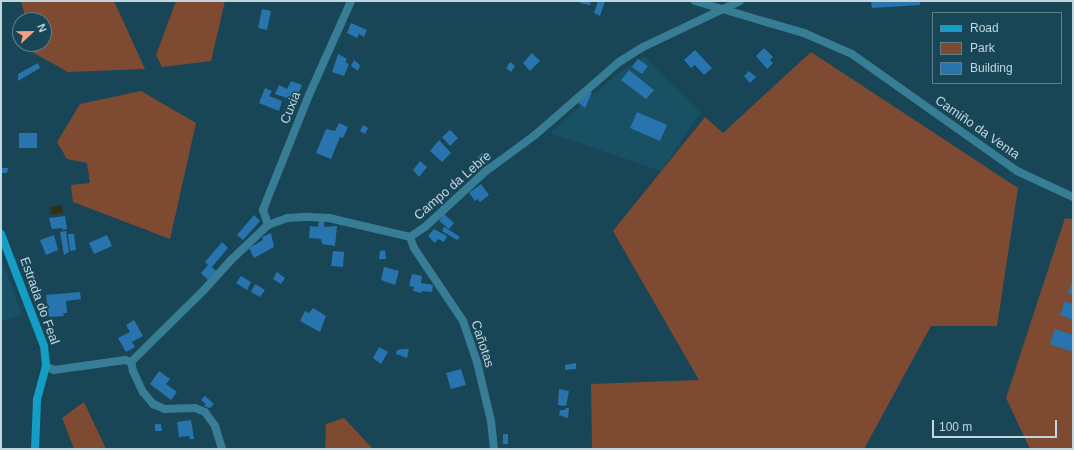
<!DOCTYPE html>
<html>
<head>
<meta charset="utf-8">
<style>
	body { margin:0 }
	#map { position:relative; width:1074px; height:450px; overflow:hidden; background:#194656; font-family:Arial,sans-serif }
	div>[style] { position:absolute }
	.built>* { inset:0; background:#185164 }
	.green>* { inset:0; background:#7e4a32 }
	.water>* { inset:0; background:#323012 }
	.building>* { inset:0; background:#2774ae }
	.minor>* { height:8px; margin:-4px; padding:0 4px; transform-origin:4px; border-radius:4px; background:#387d96 }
	.secondary>* { height:8px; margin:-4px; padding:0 4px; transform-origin:4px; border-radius:4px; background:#149ec6 }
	span { translate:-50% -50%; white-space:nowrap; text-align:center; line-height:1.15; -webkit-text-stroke:3px #194656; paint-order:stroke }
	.street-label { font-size:13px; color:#c0d7e0 }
	.frame { position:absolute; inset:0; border:2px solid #c0d7e0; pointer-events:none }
	.legend { position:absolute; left:932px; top:12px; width:130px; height:72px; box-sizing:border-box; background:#194656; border:1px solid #5c808d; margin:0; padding:5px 7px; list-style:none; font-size:12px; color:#c0d7e0 }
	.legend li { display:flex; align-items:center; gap:8px; height:20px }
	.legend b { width:20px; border:1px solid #5c808d }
	.north { position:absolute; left:12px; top:12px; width:40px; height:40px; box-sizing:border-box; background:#194656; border:1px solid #5c808d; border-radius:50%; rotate:68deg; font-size:11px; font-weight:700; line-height:16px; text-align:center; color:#c0d7e0 }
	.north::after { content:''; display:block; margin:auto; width:14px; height:18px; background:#f1a17d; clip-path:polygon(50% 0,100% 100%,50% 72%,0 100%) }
	.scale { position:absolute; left:932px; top:420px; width:125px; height:18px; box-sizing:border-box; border:2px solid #c0d7e0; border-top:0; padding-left:5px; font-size:12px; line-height:14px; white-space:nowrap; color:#c0d7e0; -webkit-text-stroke:3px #194656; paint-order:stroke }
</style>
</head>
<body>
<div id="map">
	<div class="built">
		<div style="clip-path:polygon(644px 56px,701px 112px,661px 171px,550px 133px,616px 75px)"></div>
		<div style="clip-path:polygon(1px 257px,22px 315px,1px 321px)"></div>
	</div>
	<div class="green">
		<div style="clip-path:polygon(21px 1px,114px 1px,145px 69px,68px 72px,32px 52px,31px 44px,44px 44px,44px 20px,26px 20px)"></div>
		<div style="clip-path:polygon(176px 1px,225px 1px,211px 61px,162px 67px,156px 55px)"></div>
		<div style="clip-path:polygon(811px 52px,1018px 188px,997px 326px,931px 326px,864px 449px,592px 449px,591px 384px,699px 380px,613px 231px,705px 117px,723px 133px)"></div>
		<div style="clip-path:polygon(141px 91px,196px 123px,170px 239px,73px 202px,71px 185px,90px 183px,87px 163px,67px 159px,57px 142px,80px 104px)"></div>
		<div style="clip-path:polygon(1065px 218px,1073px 219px,1073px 449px,1030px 449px,1006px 398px)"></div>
		<div style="clip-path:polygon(84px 402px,106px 449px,74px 449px,62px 418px)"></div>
		<div style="clip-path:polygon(344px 418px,373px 449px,325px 449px,326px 424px)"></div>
	</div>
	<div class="water">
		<div style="clip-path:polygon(62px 205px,63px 213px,52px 215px,50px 207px)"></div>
	</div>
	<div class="building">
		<div style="clip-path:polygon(581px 1px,591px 1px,590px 5px,580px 3px)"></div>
		<div style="clip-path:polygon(598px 1px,605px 1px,600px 16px,594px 13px)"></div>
		<div style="clip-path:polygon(871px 1px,920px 1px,920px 5px,872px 8px)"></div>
		<div style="clip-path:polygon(262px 9px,271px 11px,267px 30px,258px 28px)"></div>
		<div style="clip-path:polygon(351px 23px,367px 30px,364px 37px,359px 34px,357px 38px,347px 33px)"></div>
		<div style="clip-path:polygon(764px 48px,773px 57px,770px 60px,773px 63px,767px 69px,756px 56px)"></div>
		<div style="clip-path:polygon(695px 50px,712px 68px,704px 75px,695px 65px,691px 68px,684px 60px)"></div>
		<div style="clip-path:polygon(532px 53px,540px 61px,530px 71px,523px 63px)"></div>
		<div style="clip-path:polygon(338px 54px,347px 59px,345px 62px,349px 64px,344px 76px,332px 72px)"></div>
		<div style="clip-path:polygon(638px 59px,648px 66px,642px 74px,632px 67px)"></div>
		<div style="clip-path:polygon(354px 60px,360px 65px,358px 71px,351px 66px)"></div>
		<div style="clip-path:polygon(510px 62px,515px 66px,511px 72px,506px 68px)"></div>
		<div style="clip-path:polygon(38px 63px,40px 68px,18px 81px,18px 74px)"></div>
		<div style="clip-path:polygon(629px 70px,654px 90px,646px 99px,621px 80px)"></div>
		<div style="clip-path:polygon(749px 71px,756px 77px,750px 83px,744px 76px)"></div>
		<div style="clip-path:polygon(291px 81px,302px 85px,296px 101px,275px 94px,279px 85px,287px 89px)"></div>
		<div style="clip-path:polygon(265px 88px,272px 91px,269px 96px,282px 101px,279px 111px,259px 103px)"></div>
		<div style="clip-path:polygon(590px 91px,592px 93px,585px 108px,578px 103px)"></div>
		<div style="clip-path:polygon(637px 112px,667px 125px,660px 141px,630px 128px)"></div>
		<div style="clip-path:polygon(339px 123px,348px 127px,343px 138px,340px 137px,331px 159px,316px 153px,326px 129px,335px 131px)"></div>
		<div style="clip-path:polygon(363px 125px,368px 128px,365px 134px,360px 131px)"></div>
		<div style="clip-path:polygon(450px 130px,458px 138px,450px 146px,442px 137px)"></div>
		<div style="clip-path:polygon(19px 133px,37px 133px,37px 148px,19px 148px)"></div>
		<div style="clip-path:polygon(439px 140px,451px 153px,442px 162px,430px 151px)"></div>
		<div style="clip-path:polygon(482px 153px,488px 160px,483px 164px,477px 158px)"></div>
		<div style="clip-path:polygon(420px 161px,427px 167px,419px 177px,413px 170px)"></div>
		<div style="clip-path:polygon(1px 168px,8px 168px,7px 173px,1px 173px)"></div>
		<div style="clip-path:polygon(481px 184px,489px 195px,480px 202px,477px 199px,475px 201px,469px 193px)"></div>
		<div style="clip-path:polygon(444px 214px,454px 223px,449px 229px,439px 221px)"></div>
		<div style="clip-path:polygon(254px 215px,260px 221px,243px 240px,237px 235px)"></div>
		<div style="clip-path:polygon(65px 216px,67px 229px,63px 230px,62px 228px,52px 229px,49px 218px)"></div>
		<div style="clip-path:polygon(319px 219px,324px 220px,324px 227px,337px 226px,335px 246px,322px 244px,321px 239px,309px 238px,310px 226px,318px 227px)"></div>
		<div style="clip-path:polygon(444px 227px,448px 229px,460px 237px,457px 240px,442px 231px)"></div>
		<div style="clip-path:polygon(434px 229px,447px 236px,444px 242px,438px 239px,435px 243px,428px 236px)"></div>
		<div style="clip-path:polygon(66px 231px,69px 252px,64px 255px,60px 232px)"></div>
		<div style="clip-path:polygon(271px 233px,274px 247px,254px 258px,249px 248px,263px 240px,262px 237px)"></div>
		<div style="clip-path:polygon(68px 234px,74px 234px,76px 250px,70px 251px)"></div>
		<div style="clip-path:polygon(54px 235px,58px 250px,46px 255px,40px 240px)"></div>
		<div style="clip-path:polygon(107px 235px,112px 246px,94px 254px,89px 243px)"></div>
		<div style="clip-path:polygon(222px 242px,228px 248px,212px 267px,216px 271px,208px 280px,201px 273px,208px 265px,205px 262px)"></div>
		<div style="clip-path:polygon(385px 250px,386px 259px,379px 259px,380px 251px)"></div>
		<div style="clip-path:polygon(333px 251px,344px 252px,343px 267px,331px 266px)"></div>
		<div style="clip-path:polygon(384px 267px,399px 271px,395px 285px,381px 280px)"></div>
		<div style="clip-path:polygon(277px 272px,285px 278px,281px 284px,273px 279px)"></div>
		<div style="clip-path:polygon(412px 274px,422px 276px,421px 283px,433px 285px,432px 292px,422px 291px,421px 293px,413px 291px,414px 287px,409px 286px)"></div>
		<div style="clip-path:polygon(241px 276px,251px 282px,247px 290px,236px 283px)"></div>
		<div style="clip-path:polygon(1073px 279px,1073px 295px,1068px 293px)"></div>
		<div style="clip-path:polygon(255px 284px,265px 290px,260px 297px,251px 292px)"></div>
		<div style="clip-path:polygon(80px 292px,81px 299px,66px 301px,67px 313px,63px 313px,64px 316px,49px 317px,46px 295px)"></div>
		<div style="clip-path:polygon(1065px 301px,1073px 304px,1073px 320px,1060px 315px)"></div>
		<div style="clip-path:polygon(313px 308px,326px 316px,320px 332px,300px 321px,305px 311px,309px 313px)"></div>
		<div style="clip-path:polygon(134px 320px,143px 336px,132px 342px,135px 347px,126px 352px,118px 338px,130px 332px,126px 325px)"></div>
		<div style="clip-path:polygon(1055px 329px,1073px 335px,1073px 352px,1050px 344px)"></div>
		<div style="clip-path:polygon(379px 347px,388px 352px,381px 364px,373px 358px)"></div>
		<div style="clip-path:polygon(403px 349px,409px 349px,407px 358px,396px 354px,397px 350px)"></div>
		<div style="clip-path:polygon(576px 363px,576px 369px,565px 370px,565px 365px)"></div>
		<div style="clip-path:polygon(461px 369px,466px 385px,451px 389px,446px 373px)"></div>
		<div style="clip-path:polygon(159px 371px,170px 379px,166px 384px,177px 392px,171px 400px,150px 384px)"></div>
		<div style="clip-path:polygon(559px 389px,569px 391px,566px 406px,558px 405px)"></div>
		<div style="clip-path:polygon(205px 396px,214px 404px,210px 408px,204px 406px,206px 404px,201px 400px)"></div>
		<div style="clip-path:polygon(566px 408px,569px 408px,568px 418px,559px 415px,560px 410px,565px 410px)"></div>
		<div style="clip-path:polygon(191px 420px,194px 439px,190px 439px,189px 436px,179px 437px,177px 422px)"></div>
		<div style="clip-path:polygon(155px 424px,161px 424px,162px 431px,155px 431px)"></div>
		<div style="clip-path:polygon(503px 434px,508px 434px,508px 444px,503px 444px)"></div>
	</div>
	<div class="minor">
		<div style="left:695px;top:1px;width:114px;rotate:16.4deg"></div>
		<div style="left:804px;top:33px;width:52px;rotate:23.6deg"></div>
		<div style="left:852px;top:54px;width:202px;rotate:35.3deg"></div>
		<div style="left:1017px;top:171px;width:62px;rotate:24.9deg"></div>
		<div style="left:268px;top:225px;width:16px;rotate:-108deg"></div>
		<div style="left:263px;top:210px;width:9px;rotate:-69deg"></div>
		<div style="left:266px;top:202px;width:115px;rotate:-68.1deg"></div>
		<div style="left:309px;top:95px;width:103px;rotate:-65.9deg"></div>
		<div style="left:410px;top:237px;width:12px;rotate:70deg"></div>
		<div style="left:414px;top:248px;width:88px;rotate:56.1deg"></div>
		<div style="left:463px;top:321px;width:43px;rotate:71.1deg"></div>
		<div style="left:477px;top:362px;width:61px;rotate:76.7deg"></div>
		<div style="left:491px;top:421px;width:28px;rotate:84deg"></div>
		<div style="left:131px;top:362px;width:9px;rotate:77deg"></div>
		<div style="left:133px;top:371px;width:23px;rotate:65deg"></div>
		<div style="left:143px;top:392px;width:16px;rotate:50deg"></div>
		<div style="left:153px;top:404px;width:13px;rotate:23deg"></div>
		<div style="left:165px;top:409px;width:30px;rotate:-2deg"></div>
		<div style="left:195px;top:408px;width:11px;rotate:22deg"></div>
		<div style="left:205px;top:412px;width:17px;rotate:54deg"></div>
		<div style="left:215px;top:426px;width:24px;rotate:73deg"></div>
		<div style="left:46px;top:366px;width:9px;rotate:27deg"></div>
		<div style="left:54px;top:370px;width:72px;rotate:-8deg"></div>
		<div style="left:125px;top:360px;width:6px;rotate:18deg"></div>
		<div style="left:131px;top:362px;width:103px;rotate:-44.6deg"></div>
		<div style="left:204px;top:290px;width:39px;rotate:-48deg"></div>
		<div style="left:230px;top:261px;width:52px;rotate:-43.5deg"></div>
		<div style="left:268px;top:225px;width:20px;rotate:-20deg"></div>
		<div style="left:287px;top:218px;width:22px;rotate:-3deg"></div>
		<div style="left:309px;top:217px;width:20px;rotate:3deg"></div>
		<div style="left:329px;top:218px;width:83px;rotate:13.2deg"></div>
		<div style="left:410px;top:237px;width:18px;rotate:-34deg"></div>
		<div style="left:425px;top:227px;width:83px;rotate:-42.6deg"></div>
		<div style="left:486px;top:171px;width:61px;rotate:-36.3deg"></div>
		<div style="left:535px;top:135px;width:111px;rotate:-41deg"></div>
		<div style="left:619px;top:62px;width:28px;rotate:-32deg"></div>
		<div style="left:643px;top:47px;width:107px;rotate:-25.4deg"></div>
	</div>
	<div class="secondary">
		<div style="left:1px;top:234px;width:120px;rotate:69deg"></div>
		<div style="left:44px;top:346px;width:20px;rotate:84deg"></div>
		<div style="left:46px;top:366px;width:35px;rotate:105deg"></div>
		<div style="left:37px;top:400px;width:49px;rotate:92.3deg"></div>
	</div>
	<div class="street-label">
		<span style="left:291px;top:108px;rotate:-68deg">Cuxia</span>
		<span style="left:977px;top:128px;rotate:35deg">Camiño da Venta</span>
		<span style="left:453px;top:186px;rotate:-41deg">Campo da Lebre</span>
		<span style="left:39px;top:301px;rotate:70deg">Estrada do Feal</span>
		<span style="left:482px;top:344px;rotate:72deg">Cañotas</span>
	</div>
	<div class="frame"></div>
	<ul class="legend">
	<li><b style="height:5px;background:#149ec6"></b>Road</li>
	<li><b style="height:11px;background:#7e4a32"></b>Park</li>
	<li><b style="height:11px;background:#2774ae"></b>Building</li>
	</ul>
	<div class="north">N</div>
	<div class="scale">100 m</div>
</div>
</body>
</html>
